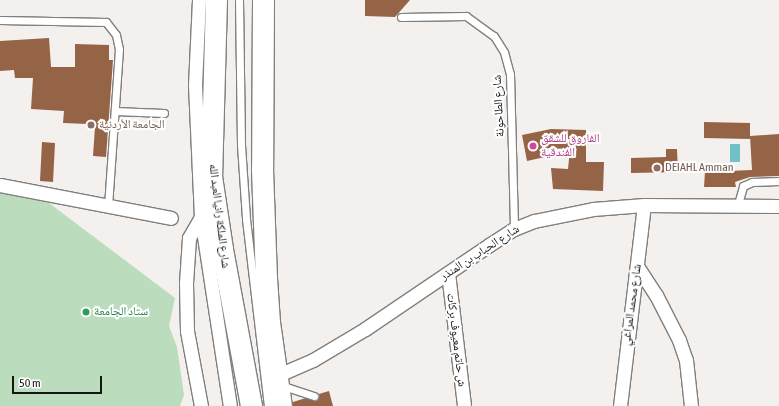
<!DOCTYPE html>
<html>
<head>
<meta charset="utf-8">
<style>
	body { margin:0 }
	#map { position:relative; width:779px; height:406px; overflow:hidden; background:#f3f0ee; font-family:"Asap Condensed","Noto Naskh Arabic",sans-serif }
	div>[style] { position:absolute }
	.green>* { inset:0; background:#bcdcbe }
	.water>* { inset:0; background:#73c1c8 }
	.building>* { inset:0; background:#956346 }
	.roads { filter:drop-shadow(1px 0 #817f7d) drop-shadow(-1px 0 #817f7d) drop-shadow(0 1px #817f7d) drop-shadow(0 -1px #817f7d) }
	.lane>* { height:7px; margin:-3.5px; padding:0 3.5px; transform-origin:3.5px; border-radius:3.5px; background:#fff }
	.street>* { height:13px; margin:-6.5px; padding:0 6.5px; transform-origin:6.5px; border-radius:6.5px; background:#fff }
	.primary>* { height:21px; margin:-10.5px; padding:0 10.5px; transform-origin:10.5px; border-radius:10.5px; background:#fff }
	.dots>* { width:11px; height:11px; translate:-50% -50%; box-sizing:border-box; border:2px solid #fff; border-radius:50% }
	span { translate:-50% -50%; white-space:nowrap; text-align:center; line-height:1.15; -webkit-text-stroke:4px #fff; paint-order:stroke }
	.street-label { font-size:12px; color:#161514 }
	.education-label { font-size:12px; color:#785e54 }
	.left { translate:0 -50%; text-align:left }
	.hotel-label { font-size:12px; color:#b23c85 }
	.leisure-label { font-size:12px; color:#27864d }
	.scale { position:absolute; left:12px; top:376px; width:90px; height:18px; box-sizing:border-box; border:2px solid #161514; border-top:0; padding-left:5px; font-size:12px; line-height:14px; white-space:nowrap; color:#161514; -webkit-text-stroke:3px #fff; paint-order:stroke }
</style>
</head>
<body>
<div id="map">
	<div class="green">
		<div style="clip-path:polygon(0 192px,49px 203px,175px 298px,169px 326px,177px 347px,184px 395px,180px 406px,0 406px)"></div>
	</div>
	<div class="water">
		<div style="clip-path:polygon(730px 144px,740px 144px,740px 162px,730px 162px)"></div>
	</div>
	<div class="building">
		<div style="clip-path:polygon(365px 0,410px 0,395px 17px,365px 16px)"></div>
		<div style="clip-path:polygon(49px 38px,51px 67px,75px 67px,75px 44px,109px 45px,109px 60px,113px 60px,106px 157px,93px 156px,95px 127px,88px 127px,88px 124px,63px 123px,64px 111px,31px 109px,33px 78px,15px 78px,14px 70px,0 71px,0 41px)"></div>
		<div style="clip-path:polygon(704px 122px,750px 123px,750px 139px,704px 138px)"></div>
		<div style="clip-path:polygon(551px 129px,586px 130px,586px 162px,604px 162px,603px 191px,553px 189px,551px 168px,568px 169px,570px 149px,543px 148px,545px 157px,527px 161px,522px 135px)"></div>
		<div style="clip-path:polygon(779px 134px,779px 176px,750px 177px,735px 182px,736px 187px,704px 187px,705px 172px,752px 170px,750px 136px)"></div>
		<div style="clip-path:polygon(42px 142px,55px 143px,53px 182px,40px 181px)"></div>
		<div style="clip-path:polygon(666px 149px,677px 149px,678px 172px,631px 173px,631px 158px,666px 157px)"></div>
		<div style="clip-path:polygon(329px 391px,333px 406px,293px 406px,293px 402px,306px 398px,315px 401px,319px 394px)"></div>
	</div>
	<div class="roads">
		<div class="lane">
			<div style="left:239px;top:0;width:145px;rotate:89.2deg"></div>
			<div style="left:241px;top:145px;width:74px;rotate:86.1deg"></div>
			<div style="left:246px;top:219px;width:188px;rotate:83.3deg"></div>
			<div style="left:401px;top:17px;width:65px;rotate:-0.9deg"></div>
			<div style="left:466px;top:16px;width:34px;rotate:36deg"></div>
			<div style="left:494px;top:36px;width:19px;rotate:58deg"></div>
			<div style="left:504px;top:52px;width:23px;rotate:75deg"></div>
			<div style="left:510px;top:74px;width:155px;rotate:88.5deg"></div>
			<div style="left:0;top:20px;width:106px;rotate:1.1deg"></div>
			<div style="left:106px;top:22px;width:16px;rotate:52deg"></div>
			<div style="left:116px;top:35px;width:14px;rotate:78deg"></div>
			<div style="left:119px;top:49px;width:157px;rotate:94deg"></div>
			<div style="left:115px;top:111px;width:49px;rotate:2.3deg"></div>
			<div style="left:738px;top:204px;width:19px;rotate:-74deg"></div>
			<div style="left:743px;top:186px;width:10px;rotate:-24deg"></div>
			<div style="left:752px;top:182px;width:27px;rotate:-2deg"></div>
			<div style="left:280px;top:385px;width:36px;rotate:18deg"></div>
		</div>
		<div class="street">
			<div style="left:199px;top:0;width:85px;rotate:92.7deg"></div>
			<div style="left:195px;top:85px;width:132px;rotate:87.4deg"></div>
			<div style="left:201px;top:217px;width:191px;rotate:81.3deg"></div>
			<div style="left:0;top:185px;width:174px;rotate:10.9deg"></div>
			<div style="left:201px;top:217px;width:24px;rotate:120deg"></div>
			<div style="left:189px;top:238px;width:45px;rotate:93.8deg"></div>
			<div style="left:186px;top:283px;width:48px;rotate:88.8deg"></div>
			<div style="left:187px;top:331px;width:76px;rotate:79.4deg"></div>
			<div style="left:637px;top:266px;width:35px;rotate:57deg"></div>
			<div style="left:656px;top:295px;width:51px;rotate:62.9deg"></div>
			<div style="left:679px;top:340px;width:21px;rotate:71deg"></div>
			<div style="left:686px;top:360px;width:46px;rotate:83.8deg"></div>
			<div style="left:448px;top:273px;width:134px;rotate:83.1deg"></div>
			<div style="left:276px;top:376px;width:40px;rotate:-23.4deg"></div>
			<div style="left:313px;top:360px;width:61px;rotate:-30.8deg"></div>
			<div style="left:365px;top:329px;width:150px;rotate:-34.1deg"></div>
			<div style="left:489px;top:245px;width:30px;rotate:-33deg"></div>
			<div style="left:514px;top:229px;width:22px;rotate:-22deg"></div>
			<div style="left:534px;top:221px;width:60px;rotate:-11.5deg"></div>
			<div style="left:593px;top:209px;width:51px;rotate:-4.5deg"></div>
			<div style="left:644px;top:205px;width:135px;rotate:0.4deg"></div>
			<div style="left:620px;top:406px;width:202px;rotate:-83.2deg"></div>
		</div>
		<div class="primary">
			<div style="left:216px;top:0;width:176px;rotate:91.6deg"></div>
			<div style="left:211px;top:176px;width:74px;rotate:81.4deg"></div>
			<div style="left:222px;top:249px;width:160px;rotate:79.5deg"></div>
			<div style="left:263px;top:0;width:169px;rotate:90.3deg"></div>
			<div style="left:262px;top:169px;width:109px;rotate:87.9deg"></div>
			<div style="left:266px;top:278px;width:44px;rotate:86.1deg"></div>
			<div style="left:269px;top:322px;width:85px;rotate:81.9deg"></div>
		</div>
	</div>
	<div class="dots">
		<div style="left:91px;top:125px;background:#8d6e63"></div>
		<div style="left:533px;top:146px;background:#d1479c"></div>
		<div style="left:657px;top:168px;background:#8d6e63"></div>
		<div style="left:86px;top:312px;background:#2e9e5b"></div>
	</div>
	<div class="street-label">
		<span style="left:499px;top:106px;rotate:-93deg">شارع الطاحونة</span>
		<span style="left:219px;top:216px;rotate:83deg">شارع الملكة رانيا العبد الله</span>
		<span style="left:480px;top:253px;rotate:-33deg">شارع الحباب بن المنذر</span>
		<span style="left:632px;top:305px;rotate:-82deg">شارع محمد المراغي</span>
		<span style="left:456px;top:340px;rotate:83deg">ش حاتم معيوف بركات</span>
	</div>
	<div class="education-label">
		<span class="left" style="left:99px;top:125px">الجامعة الأردنية</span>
		<span class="left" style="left:665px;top:168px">DEIAHL Amman</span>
	</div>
	<div class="hotel-label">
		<span class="left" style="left:541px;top:146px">الفاروق للشقق<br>الفندقية</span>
	</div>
	<div class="leisure-label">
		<span class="left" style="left:94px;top:312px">ستاد الجامعة</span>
	</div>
	<div class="scale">50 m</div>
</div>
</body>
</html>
